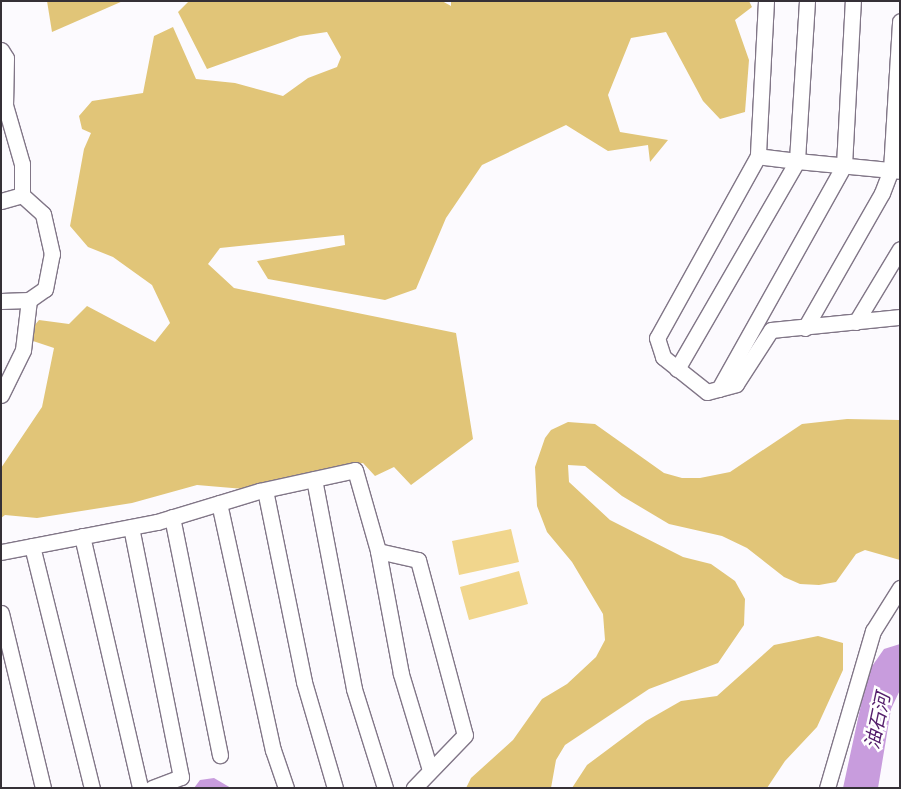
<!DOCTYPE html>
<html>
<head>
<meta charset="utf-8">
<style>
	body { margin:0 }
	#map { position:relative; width:901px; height:789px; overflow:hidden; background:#fcfafe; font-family:"Golos Text","Noto Sans SC",sans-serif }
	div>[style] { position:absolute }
	.green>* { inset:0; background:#f1d68d }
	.forest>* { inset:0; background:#e1c578 }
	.water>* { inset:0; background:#c89cdd }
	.roads { filter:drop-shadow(1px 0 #817687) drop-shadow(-1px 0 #817687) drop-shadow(0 1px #817687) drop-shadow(0 -1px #817687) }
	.minor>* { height:15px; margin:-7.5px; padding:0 7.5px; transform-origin:7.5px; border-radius:7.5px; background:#fff }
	span { translate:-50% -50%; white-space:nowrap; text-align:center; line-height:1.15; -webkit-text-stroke:5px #fff; paint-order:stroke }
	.water-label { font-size:19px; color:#56216d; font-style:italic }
	.frame { position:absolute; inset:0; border:2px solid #353037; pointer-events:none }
</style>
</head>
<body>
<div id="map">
	<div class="green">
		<div style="clip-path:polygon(511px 529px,519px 562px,459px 575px,452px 541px)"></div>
		<div style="clip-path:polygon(519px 571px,528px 604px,469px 620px,460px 587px)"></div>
	</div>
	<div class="forest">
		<div style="clip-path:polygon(47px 1px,123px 1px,52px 32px)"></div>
		<div style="clip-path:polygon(189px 1px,442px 1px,451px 6px,451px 1px,749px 1px,752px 7px,735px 20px,749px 60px,745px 112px,720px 119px,703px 101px,666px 32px,631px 38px,608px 95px,620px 132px,668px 140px,650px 162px,648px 145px,608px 151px,566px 125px,482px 165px,446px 218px,416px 289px,385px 300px,268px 279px,257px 261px,345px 245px,344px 235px,220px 248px,208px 264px,234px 288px,456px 333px,473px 439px,411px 485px,394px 467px,375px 476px,363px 463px,244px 489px,197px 485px,132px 503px,37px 518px,5px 515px,1px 518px,1px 468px,42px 407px,54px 348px,24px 338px,39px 320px,69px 324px,87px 306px,155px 342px,170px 323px,152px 285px,113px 257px,88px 247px,70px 226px,84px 149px,91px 133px,82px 129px,79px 116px,92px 101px,143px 93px,154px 36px,173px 27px,196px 79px,235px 83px,283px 96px,308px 78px,337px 67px,341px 57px,327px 32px,300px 36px,207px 69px,178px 12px)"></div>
		<div style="clip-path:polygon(847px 419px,900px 420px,900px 560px,865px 550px,856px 554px,836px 582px,819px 585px,800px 584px,784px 577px,747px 548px,722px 536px,669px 524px,622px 496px,585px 466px,568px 465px,569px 482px,610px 520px,683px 557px,711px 564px,735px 581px,745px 599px,744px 625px,718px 663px,649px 689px,565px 745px,556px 760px,551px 788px,466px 788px,471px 778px,513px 740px,542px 699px,567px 684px,596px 657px,605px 640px,603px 614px,572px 562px,547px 532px,537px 506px,535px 467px,545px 438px,551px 430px,568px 422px,595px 424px,664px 473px,682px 478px,700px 478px,730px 472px,802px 424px)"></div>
		<div style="clip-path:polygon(818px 636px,843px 643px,843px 670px,817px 727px,785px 761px,767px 788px,572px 788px,587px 765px,646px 721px,681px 701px,717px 696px,774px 645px)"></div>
	</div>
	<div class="water">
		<div style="clip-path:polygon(900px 644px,900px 690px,891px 709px,878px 788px,843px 788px,868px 672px,884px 649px)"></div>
		<div style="clip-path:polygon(214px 778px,231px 788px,194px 788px,200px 780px)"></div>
	</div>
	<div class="roads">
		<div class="minor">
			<div style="left:766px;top:1px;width:155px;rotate:93deg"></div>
			<div style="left:758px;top:156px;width:208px;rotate:119deg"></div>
			<div style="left:657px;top:338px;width:20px;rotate:72deg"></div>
			<div style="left:663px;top:357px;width:56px;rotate:38.5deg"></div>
			<div style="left:707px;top:392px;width:30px;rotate:-15deg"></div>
			<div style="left:736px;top:384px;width:64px;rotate:-57.1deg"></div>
			<div style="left:771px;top:330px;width:130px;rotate:-5.8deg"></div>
			<div style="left:807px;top:1px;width:160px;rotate:93.6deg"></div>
			<div style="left:797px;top:161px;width:103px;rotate:5.5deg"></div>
			<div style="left:1px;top:50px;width:9px;rotate:58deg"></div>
			<div style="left:6px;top:58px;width:47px;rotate:91.2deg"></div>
			<div style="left:5px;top:105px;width:61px;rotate:73.9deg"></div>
			<div style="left:22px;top:164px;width:31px;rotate:90deg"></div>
			<div style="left:1px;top:201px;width:22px;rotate:-16deg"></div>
			<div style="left:1px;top:301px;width:28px;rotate:-2deg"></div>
			<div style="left:856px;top:322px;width:85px;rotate:-58.9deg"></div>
			<div style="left:805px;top:328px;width:155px;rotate:-60.3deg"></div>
			<div style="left:882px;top:193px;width:25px;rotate:-69deg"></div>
			<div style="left:891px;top:170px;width:149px;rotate:-86.5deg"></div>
			<div style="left:677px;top:369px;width:240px;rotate:-60deg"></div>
			<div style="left:797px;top:161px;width:39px;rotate:-173deg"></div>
			<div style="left:719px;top:389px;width:257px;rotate:-60.8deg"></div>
			<div style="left:844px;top:165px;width:164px;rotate:-86.9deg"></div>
			<div style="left:1px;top:395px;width:50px;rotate:-63.9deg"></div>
			<div style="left:23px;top:350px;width:50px;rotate:-83.2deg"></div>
			<div style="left:29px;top:300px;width:19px;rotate:-35deg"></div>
			<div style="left:45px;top:289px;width:36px;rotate:-79deg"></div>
			<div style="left:52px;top:254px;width:41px;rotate:-102.7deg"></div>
			<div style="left:43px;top:214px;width:28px;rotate:-138deg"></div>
			<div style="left:314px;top:479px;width:214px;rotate:79.2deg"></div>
			<div style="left:354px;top:689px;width:104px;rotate:72.6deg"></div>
			<div style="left:265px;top:490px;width:196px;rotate:78.5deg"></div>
			<div style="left:304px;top:682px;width:110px;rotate:73.7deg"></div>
			<div style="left:219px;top:503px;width:253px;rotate:77.7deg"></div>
			<div style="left:273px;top:750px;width:40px;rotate:71.1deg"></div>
			<div style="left:172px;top:517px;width:243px;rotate:78.6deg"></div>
			<div style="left:131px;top:527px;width:255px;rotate:78.7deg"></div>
			<div style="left:181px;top:777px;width:31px;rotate:159deg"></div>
			<div style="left:82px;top:536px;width:259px;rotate:77deg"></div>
			<div style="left:32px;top:546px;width:249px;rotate:76.1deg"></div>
			<div style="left:378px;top:551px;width:41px;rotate:12.7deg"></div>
			<div style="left:418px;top:560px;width:181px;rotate:75deg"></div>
			<div style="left:465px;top:735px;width:74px;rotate:133.9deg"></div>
			<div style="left:1px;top:552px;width:159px;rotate:-10.9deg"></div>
			<div style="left:157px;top:522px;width:107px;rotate:-16.9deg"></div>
			<div style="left:259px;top:491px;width:98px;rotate:-12.3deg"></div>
			<div style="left:355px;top:470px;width:84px;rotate:74.1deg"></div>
			<div style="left:378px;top:551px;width:125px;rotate:79.4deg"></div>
			<div style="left:401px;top:674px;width:100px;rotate:73.2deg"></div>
			<div style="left:1px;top:613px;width:180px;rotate:76.5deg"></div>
			<div style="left:827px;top:788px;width:164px;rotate:-73.7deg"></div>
			<div style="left:873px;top:631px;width:51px;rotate:-57.9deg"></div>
		</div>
	</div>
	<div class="water-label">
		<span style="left:877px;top:721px;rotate:-78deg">油石河</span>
	</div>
	<div class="frame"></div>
</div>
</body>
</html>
